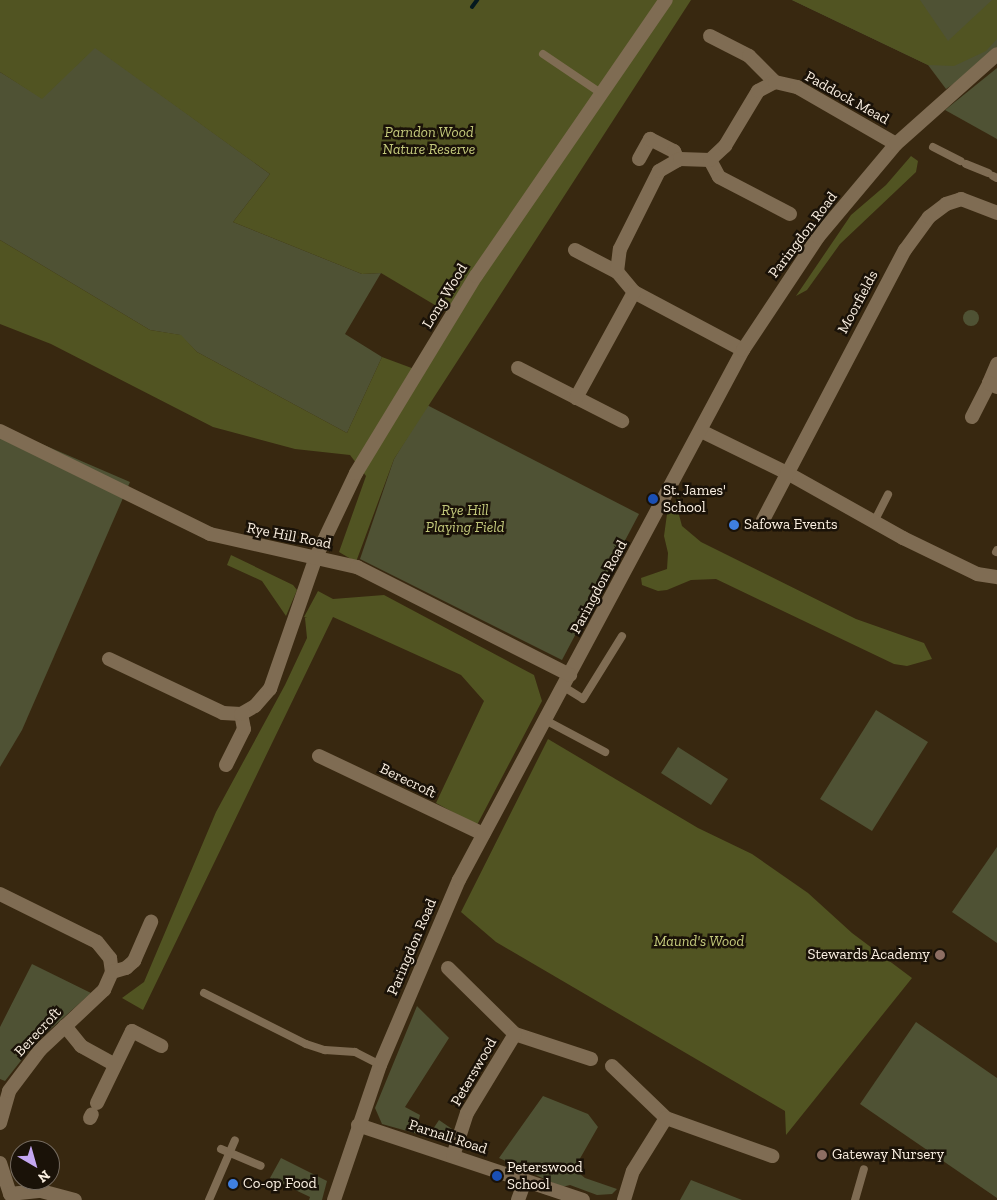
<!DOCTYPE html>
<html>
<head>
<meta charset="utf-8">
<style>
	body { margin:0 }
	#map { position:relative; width:997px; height:1200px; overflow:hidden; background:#382810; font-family:"Zilla Slab",serif }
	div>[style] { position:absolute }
	.green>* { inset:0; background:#4f5234 }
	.round { border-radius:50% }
	.forest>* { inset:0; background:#515422 }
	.stream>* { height:4px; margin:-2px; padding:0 2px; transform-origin:2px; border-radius:2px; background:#05191f }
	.service>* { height:8px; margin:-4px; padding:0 4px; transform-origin:4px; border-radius:4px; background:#7f6c53 }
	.minor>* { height:14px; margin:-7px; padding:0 7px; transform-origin:7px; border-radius:7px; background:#7f6c53 }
	.tertiary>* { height:14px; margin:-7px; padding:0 7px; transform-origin:7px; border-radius:7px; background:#7f6c53 }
	.dots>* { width:14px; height:14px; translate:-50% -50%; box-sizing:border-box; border:2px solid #1a1208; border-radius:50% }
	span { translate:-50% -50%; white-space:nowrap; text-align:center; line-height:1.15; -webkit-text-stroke:5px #1a1208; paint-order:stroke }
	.street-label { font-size:15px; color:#faefe1 }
	.park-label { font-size:15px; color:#c4ca7c; font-style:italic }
	.poi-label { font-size:15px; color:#faefe1 }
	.left { translate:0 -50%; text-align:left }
	.right { translate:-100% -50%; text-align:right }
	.north { position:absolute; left:10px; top:1140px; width:50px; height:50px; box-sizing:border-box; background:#1a1208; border:1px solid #746a5f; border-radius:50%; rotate:142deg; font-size:14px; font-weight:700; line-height:20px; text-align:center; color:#faefe1 }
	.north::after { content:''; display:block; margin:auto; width:18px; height:22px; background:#c4a7f1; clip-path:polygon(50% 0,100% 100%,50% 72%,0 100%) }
</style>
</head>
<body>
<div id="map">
	<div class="green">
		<div style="clip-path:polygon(792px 0,997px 0,997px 54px,946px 89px,928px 65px)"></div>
		<div style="clip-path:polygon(95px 47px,270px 174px,233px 222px,362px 274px,381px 273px,345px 334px,382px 357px,347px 433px,197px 352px,180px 335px,150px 330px,0 240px,0 72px,42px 98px)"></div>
		<div style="clip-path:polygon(997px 68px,997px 139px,945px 110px)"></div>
		<div class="round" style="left:963px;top:310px;width:16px;height:16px"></div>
		<div style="clip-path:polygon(427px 405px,639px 514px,562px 660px,360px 559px,394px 459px)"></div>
		<div style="clip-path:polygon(0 426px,130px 482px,22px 730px,0 767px)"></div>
		<div style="clip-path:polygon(876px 710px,928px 742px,872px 831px,820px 799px)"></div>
		<div style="clip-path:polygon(678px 747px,728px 779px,711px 805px,661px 773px)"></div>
		<div style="clip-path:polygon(997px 847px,997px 943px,952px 912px)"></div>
		<div style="clip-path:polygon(32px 964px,91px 993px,34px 1044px,5px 1081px,0 1079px,0 1027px)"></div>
		<div style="clip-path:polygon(417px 1006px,449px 1038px,405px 1107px,420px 1115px,418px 1123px,433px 1129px,439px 1120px,452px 1129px,448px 1136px,439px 1140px,382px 1124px,375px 1108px)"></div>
		<div style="clip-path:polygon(916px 1022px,997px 1078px,997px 1198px,860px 1104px)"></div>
		<div style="clip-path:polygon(543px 1096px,588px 1114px,598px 1127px,574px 1169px,585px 1178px,617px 1189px,612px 1194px,597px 1195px,570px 1185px,562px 1187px,499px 1158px)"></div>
		<div style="clip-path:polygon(281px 1158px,327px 1181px,322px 1200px,309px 1200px,310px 1197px,270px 1178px)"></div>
		<div style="clip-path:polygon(691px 1180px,742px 1200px,680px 1200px)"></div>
	</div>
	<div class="forest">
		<div style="clip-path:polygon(0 0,691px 0,394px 459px,356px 562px,339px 552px,366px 476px,350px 455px,295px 449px,213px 427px,51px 344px,0 324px,0 240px,150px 330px,181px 335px,197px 352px,347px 433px,382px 357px,417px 370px,450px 314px,381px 273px,362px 274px,233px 222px,270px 174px,95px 48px,42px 99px,0 72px)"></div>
		<div style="clip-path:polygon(792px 0,920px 0,948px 41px,992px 0,997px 0,997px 39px,986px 51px,954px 66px,928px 65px)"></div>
		<div style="clip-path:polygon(911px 156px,918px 161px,916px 172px,840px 244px,807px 290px,796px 296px,851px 215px,886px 185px)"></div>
		<div style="clip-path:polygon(678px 497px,682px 500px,678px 511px,682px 526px,701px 542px,856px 619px,924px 643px,932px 659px,907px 666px,894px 664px,716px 579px,691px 580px,667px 590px,658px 591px,642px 585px,641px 578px,667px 569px,668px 553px,664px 536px,667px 514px)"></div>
		<div style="clip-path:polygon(231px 555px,293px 585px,297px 590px,286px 616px,262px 581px,227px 565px)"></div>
		<div style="clip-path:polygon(318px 591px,333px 599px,384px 595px,534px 675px,542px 701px,477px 825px,436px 803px,484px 701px,461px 675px,333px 617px,143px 1010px,122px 998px,144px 982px,216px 812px,285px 685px,307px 638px,305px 618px,307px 618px,304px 617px)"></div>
		<div style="clip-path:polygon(548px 739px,698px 828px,752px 854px,808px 893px,852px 933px,912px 978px,786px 1135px,785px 1111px,496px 942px,461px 912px)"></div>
	</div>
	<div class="stream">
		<div style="left:472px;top:7px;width:9px;rotate:-54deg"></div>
	</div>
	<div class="service">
		<div style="left:543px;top:54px;width:71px;rotate:34.1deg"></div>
		<div style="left:933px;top:147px;width:31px;rotate:27deg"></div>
		<div style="left:966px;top:164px;width:24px;rotate:22deg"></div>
		<div style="left:993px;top:176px;width:4px;rotate:27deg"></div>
		<div style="left:874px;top:522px;width:31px;rotate:-63deg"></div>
		<div style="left:996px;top:552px;width:2px;rotate:-63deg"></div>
		<div style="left:564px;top:687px;width:22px;rotate:32deg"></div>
		<div style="left:583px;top:699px;width:74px;rotate:-58.2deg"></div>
		<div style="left:547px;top:721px;width:66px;rotate:28.1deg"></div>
		<div style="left:204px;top:993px;width:114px;rotate:26.6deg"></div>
		<div style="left:306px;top:1044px;width:20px;rotate:18deg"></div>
		<div style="left:325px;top:1050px;width:30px;rotate:4deg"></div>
		<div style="left:355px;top:1052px;width:28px;rotate:27deg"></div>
		<div style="left:221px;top:1149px;width:43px;rotate:23deg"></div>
		<div style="left:209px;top:1200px;width:65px;rotate:-66.6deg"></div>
		<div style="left:855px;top:1200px;width:32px;rotate:-74deg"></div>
	</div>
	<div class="minor">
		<div style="left:710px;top:36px;width:44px;rotate:27.1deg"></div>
		<div style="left:749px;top:56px;width:37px;rotate:45deg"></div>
		<div style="left:639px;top:159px;width:23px;rotate:-61deg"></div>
		<div style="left:650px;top:139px;width:27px;rotate:27deg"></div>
		<div style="left:674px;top:151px;width:10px;rotate:66deg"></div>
		<div style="left:710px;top:160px;width:19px;rotate:62deg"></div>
		<div style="left:719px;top:177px;width:80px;rotate:27.5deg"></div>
		<div style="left:575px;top:250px;width:47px;rotate:27.6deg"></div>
		<div style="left:743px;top:350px;width:123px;rotate:-152deg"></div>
		<div style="left:634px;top:292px;width:26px;rotate:-130deg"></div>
		<div style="left:617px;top:272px;width:23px;rotate:-83deg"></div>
		<div style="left:620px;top:249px;width:87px;rotate:-63.4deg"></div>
		<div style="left:659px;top:171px;width:24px;rotate:-30deg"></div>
		<div style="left:680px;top:159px;width:30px;rotate:2deg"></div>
		<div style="left:710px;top:160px;width:21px;rotate:-43deg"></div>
		<div style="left:725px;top:146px;width:64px;rotate:-59deg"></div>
		<div style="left:758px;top:91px;width:19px;rotate:-28deg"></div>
		<div style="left:775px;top:82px;width:23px;rotate:13deg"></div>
		<div style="left:797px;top:87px;width:114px;rotate:29.9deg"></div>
		<div style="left:518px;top:368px;width:117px;rotate:27deg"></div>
		<div style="left:989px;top:383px;width:21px;rotate:-67deg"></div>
		<div style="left:576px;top:398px;width:121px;rotate:-61.3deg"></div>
		<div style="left:972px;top:417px;width:38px;rotate:-63deg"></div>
		<div style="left:989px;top:383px;width:9px;rotate:27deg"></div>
		<div style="left:701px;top:431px;width:98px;rotate:26deg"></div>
		<div style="left:789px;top:474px;width:131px;rotate:29.3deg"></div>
		<div style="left:903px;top:538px;width:82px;rotate:25.9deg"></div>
		<div style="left:977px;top:574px;width:20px;rotate:9deg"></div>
		<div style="left:763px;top:520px;width:305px;rotate:-62.3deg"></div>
		<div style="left:905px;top:250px;width:41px;rotate:-54deg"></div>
		<div style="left:929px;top:217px;width:21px;rotate:-37deg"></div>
		<div style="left:946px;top:204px;width:16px;rotate:-18deg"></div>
		<div style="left:961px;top:199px;width:39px;rotate:21deg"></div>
		<div style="left:109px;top:659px;width:126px;rotate:25.3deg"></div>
		<div style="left:223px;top:713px;width:18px;rotate:3deg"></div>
		<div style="left:319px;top:756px;width:182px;rotate:25.4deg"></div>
		<div style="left:226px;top:765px;width:40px;rotate:-63.4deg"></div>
		<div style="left:244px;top:729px;width:15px;rotate:-101deg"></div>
		<div style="left:241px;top:714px;width:16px;rotate:-30deg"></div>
		<div style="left:255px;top:706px;width:23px;rotate:-49deg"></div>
		<div style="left:270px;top:689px;width:140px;rotate:-70.8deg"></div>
		<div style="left:316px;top:557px;width:93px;rotate:-64.5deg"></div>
		<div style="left:356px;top:473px;width:231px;rotate:-58.7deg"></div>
		<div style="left:476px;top:276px;width:335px;rotate:-55.5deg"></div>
		<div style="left:0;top:894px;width:108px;rotate:26.3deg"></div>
		<div style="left:97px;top:942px;width:21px;rotate:51deg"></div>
		<div style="left:110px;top:958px;width:14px;rotate:82deg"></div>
		<div style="left:448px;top:968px;width:94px;rotate:44.6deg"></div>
		<div style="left:515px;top:1034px;width:80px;rotate:18.2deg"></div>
		<div style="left:65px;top:1026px;width:26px;rotate:51deg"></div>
		<div style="left:81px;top:1046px;width:39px;rotate:29deg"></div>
		<div style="left:612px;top:1066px;width:75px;rotate:43.9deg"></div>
		<div style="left:97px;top:1103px;width:80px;rotate:-64.1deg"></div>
		<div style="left:132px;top:1031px;width:33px;rotate:27deg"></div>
		<div style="left:90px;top:1118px;width:4px;rotate:-63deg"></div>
		<div style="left:0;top:1123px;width:33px;rotate:-74deg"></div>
		<div style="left:9px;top:1091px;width:51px;rotate:-52.9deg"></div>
		<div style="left:40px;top:1050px;width:88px;rotate:-43.2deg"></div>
		<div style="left:104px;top:990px;width:20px;rotate:-66deg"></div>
		<div style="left:112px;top:972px;width:15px;rotate:-16deg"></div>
		<div style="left:126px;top:968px;width:11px;rotate:-41deg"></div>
		<div style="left:134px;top:961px;width:43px;rotate:-66.4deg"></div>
		<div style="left:358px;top:1125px;width:237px;rotate:18.4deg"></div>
		<div style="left:453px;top:1156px;width:45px;rotate:-72deg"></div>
		<div style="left:467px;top:1113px;width:92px;rotate:-58.7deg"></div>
		<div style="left:0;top:1163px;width:33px;rotate:72deg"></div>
		<div style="left:10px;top:1194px;width:31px;rotate:-6deg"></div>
		<div style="left:41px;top:1191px;width:35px;rotate:15deg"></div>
		<div style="left:334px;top:1200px;width:143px;rotate:-71.2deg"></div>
		<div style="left:380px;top:1065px;width:201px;rotate:-66.9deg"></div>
		<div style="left:459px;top:880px;width:601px;rotate:-61.82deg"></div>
		<div style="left:743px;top:350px;width:136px;rotate:-56.4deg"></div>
		<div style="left:818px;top:237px;width:121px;rotate:-50deg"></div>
		<div style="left:896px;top:144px;width:135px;rotate:-41.7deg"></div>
		<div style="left:518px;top:1200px;width:20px;rotate:-70deg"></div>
		<div style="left:624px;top:1200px;width:30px;rotate:-73deg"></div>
		<div style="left:633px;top:1171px;width:62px;rotate:-58.1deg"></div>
		<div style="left:666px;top:1118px;width:113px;rotate:19.7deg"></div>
	</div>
	<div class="tertiary">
		<div style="left:0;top:431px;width:234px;rotate:26.1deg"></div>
		<div style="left:210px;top:534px;width:151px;rotate:12.7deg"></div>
		<div style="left:357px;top:567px;width:239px;rotate:26.9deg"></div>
	</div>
	<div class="dots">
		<div style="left:653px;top:499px;background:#1a4fb4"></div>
		<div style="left:734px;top:525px;background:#3f7fe0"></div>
		<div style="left:940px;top:955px;background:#8d6e63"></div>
		<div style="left:822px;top:1155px;background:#8d6e63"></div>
		<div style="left:497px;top:1176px;background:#1a4fb4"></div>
		<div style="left:233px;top:1184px;background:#3f7fe0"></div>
	</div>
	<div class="street-label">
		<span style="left:847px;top:98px;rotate:29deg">Paddock Mead</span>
		<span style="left:803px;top:235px;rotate:-53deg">Paringdon Road</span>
		<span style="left:445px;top:296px;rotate:-59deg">Long Wood</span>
		<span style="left:858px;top:302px;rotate:-62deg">Moorfields</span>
		<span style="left:289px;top:536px;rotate:11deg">Rye Hill Road</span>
		<span style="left:599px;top:587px;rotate:-62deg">Paringdon Road</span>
		<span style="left:408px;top:781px;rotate:26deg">Berecroft</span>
		<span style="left:412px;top:947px;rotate:-67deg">Paringdon Road</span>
		<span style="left:38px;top:1032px;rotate:-47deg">Berecroft</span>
		<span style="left:474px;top:1072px;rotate:-60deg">Peterswood</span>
		<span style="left:448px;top:1137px;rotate:18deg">Parnall Road</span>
	</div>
	<div class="park-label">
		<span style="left:429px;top:141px">Parndon Wood<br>Nature Reserve</span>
		<span style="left:465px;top:519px">Rye Hill<br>Playing Field</span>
		<span style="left:699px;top:942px">Maund's Wood</span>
	</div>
	<div class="poi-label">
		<span class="left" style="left:663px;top:499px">St. James'<br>School</span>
		<span class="left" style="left:744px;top:525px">Safowa Events</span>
		<span class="right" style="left:930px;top:955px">Stewards Academy</span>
		<span class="left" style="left:832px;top:1155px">Gateway Nursery</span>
		<span class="left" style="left:507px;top:1176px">Peterswood<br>School</span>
		<span class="left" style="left:243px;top:1184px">Co-op Food</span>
	</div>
	<div class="north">N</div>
</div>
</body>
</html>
